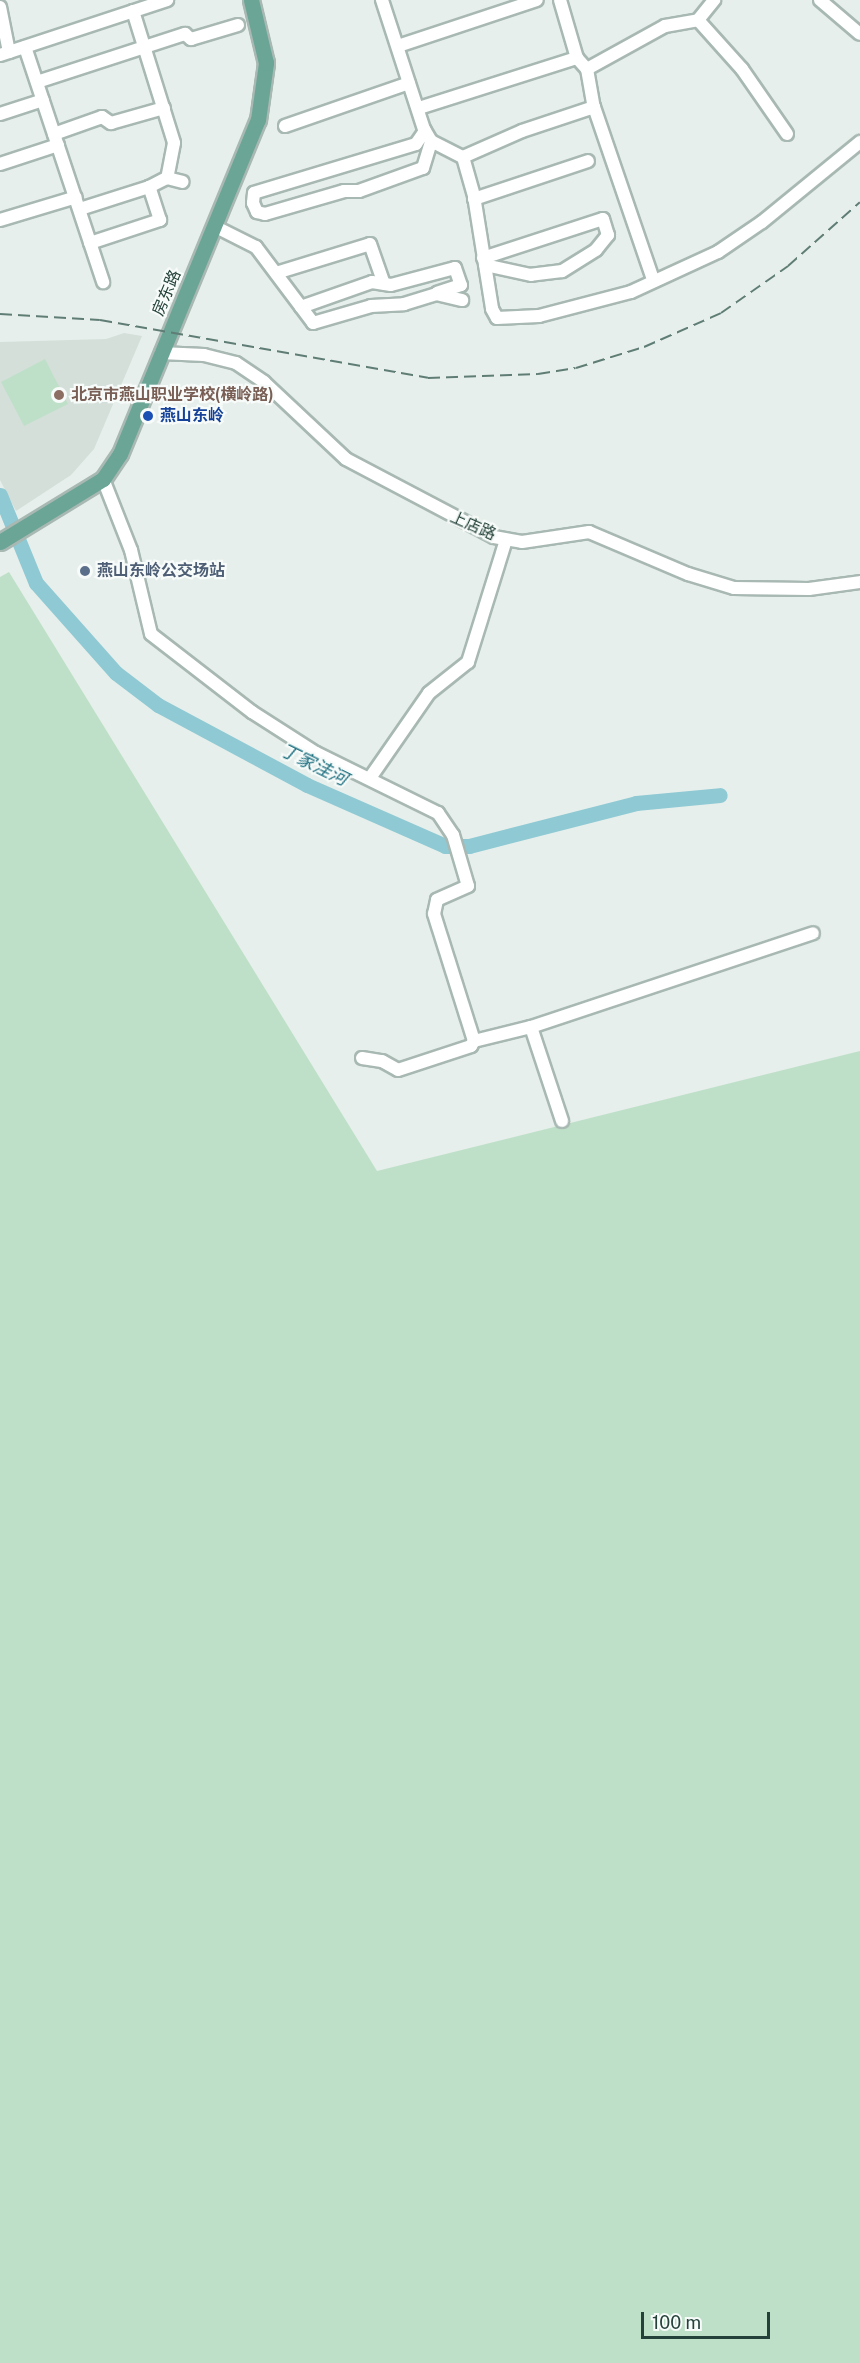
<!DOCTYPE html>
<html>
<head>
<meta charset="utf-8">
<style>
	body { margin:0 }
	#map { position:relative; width:860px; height:2363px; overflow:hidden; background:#e6efeb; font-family:"Public Sans","Noto Sans SC",sans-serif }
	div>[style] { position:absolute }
	.built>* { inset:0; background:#d4dfda }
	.green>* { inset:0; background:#bfe0c8 }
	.river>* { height:15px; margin:-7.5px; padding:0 7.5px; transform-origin:7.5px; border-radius:7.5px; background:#8ec9d4 }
	.roads { filter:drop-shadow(2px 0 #a8b8b2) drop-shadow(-2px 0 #a8b8b2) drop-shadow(0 2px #a8b8b2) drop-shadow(0 -2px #a8b8b2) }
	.minor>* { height:12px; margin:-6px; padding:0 6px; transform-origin:6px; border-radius:6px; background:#fff }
	.major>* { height:15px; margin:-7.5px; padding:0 7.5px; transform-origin:7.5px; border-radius:7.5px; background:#6aa596 }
	.rail>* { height:2px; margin-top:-1px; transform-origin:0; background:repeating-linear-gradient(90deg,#5f7d75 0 12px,transparent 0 18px) }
	.dots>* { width:16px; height:16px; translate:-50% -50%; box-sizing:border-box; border:3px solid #f7fbf9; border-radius:50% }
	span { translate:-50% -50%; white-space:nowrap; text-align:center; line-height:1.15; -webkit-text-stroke:4.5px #f7fbf9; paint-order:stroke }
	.street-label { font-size:16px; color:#24423a }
	.education-label { font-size:16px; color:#785e54; font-weight:700 }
	.left { translate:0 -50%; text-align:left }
	.transit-label { font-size:16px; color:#164399; font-weight:700 }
	.service-label { font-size:16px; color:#4e5e75; font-weight:700 }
	.water-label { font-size:18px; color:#1c6f80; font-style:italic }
	.scale { position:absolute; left:641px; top:2312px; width:129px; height:27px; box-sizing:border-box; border:3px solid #24423a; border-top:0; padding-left:8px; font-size:18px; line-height:21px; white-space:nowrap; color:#24423a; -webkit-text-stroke:4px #f7fbf9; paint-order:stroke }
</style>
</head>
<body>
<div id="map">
	<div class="built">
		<div style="clip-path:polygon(124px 333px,142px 336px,94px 449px,71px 475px,16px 511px,0 480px,0 342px,106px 339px)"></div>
	</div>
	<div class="green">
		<div style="clip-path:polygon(45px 359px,68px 404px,24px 426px,1px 382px)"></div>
		<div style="clip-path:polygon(9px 572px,377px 1171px,860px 1051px,860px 2363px,0 2363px,0 577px)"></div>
	</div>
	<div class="river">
		<div style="left:0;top:495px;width:95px;rotate:67.8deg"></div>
		<div style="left:36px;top:583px;width:120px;rotate:48.4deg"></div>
		<div style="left:116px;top:673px;width:53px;rotate:37.3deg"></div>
		<div style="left:158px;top:705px;width:169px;rotate:28.2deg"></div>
		<div style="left:307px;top:785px;width:151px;rotate:23.8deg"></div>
		<div style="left:445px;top:846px;width:24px"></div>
		<div style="left:469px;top:846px;width:172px;rotate:-14.4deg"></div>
		<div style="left:636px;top:803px;width:84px;rotate:-5.4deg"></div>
	</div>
	<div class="roads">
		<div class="minor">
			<div style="left:382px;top:0;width:136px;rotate:72deg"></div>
			<div style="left:424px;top:129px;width:14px;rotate:60deg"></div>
			<div style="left:431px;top:141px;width:36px;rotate:27deg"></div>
			<div style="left:463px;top:157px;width:41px;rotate:74.2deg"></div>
			<div style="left:474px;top:196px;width:114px;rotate:80.9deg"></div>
			<div style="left:492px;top:309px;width:10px;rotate:61deg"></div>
			<div style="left:497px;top:318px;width:42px;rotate:-2.7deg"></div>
			<div style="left:539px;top:316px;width:95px;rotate:-14.6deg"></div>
			<div style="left:631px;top:292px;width:96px;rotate:-24.7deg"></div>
			<div style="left:718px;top:252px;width:53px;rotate:-34.3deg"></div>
			<div style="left:762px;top:222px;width:127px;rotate:-39.2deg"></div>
			<div style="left:560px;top:0;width:60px;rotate:73.7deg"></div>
			<div style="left:577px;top:58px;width:15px;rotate:48deg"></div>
			<div style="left:587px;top:69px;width:39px;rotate:80deg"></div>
			<div style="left:594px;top:107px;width:182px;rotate:71.1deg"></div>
			<div style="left:820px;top:0;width:52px;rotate:40.4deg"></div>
			<div style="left:0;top:7px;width:46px;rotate:78.7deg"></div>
			<div style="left:133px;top:11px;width:138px;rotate:72.7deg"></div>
			<div style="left:174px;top:143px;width:36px;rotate:101deg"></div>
			<div style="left:167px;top:178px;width:16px;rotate:14deg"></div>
			<div style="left:698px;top:20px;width:26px;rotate:-51deg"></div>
			<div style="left:398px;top:46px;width:146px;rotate:-18.3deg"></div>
			<div style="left:25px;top:47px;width:248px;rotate:71.6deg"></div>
			<div style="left:0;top:55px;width:176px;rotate:-18.2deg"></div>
			<div style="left:587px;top:69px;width:89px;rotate:-28.9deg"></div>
			<div style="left:665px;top:26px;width:34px;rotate:-10deg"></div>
			<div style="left:698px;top:20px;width:66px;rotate:48.1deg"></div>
			<div style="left:742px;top:69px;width:79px;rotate:55.3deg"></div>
			<div style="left:37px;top:82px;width:156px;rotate:-18deg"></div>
			<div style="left:185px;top:34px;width:8px;rotate:40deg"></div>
			<div style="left:191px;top:39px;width:49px;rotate:-16.6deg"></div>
			<div style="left:419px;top:108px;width:166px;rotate:-17.6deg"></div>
			<div style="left:0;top:114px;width:45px;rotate:-18deg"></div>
			<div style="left:285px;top:126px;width:131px;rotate:-19.1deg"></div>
			<div style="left:425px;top:131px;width:16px;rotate:125deg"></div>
			<div style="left:416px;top:144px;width:169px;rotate:163.2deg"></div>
			<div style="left:254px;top:193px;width:10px;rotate:96deg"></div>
			<div style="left:253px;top:203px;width:10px;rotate:66deg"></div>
			<div style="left:257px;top:212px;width:8px;rotate:14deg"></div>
			<div style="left:265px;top:214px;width:82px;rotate:-16.2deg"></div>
			<div style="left:344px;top:191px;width:15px"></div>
			<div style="left:359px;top:191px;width:68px;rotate:-19.8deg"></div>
			<div style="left:423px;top:168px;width:28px;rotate:-73deg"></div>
			<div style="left:54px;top:134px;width:51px;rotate:-19.5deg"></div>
			<div style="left:102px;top:117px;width:11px;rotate:34deg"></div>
			<div style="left:111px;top:123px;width:55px;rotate:-15.8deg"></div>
			<div style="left:463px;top:157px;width:64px;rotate:-23.8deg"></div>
			<div style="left:522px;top:131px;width:76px;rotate:-18.4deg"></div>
			<div style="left:0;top:164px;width:61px;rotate:-18.1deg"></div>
			<div style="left:474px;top:199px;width:120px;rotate:-18.4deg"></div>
			<div style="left:80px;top:209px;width:72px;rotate:-17.7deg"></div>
			<div style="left:0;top:220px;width:79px;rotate:-16.8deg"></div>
			<div style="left:214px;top:226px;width:47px;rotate:26.6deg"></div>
			<div style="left:256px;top:247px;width:95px;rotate:53.1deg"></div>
			<div style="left:313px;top:323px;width:60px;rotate:-16.3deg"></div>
			<div style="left:371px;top:306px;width:33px;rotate:-3deg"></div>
			<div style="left:404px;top:304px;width:34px;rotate:-17deg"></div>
			<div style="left:436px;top:294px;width:27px;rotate:13deg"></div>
			<div style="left:90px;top:243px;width:74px;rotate:-18.2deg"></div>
			<div style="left:160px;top:220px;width:35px;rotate:-108deg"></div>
			<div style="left:149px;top:187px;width:20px;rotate:-27deg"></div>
			<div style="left:483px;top:258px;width:126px;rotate:-18deg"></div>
			<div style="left:603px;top:219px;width:17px;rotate:73deg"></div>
			<div style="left:608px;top:235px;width:19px;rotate:129deg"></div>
			<div style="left:596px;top:250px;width:40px;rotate:148deg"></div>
			<div style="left:562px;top:271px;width:31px;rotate:173deg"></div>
			<div style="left:531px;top:275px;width:47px;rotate:-167.7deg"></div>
			<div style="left:276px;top:273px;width:98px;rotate:-17.1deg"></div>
			<div style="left:370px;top:244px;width:42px;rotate:70.7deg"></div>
			<div style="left:301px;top:307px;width:75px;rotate:-19.4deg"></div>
			<div style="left:372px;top:282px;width:19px;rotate:9deg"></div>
			<div style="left:391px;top:285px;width:66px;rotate:-14.9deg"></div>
			<div style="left:455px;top:268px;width:18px;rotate:71deg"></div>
			<div style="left:461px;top:285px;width:25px;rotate:162deg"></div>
			<div style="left:161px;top:353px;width:43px;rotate:2.7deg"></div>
			<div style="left:204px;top:355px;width:33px;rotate:14deg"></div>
			<div style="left:236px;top:363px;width:34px;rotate:34deg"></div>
			<div style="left:264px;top:382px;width:112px;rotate:43.2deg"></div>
			<div style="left:346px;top:459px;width:167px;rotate:27.8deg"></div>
			<div style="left:494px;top:537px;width:28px;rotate:10deg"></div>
			<div style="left:522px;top:542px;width:68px;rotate:-8.5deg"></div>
			<div style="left:589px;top:532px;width:108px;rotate:23deg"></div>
			<div style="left:688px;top:574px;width:48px;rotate:16.9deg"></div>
			<div style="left:734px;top:588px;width:75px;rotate:0.8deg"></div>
			<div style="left:809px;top:589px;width:51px;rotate:-7.8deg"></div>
			<div style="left:103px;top:479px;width:76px;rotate:68.5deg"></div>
			<div style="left:131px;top:550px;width:86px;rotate:76.6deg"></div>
			<div style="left:151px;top:634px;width:128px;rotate:37.7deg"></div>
			<div style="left:252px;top:712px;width:76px;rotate:32.6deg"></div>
			<div style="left:316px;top:753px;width:136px;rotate:26.2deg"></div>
			<div style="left:438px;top:813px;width:27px;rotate:56deg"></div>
			<div style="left:453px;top:835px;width:53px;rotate:73.6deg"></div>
			<div style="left:468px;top:886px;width:34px;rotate:156deg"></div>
			<div style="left:437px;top:900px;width:14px;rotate:102deg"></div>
			<div style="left:434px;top:914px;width:133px;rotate:72.5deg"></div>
			<div style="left:370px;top:778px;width:103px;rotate:-55.2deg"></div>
			<div style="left:429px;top:693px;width:50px;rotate:-38.5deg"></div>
			<div style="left:468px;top:662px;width:128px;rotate:-72.7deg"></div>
			<div style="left:531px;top:1027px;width:99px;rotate:71.7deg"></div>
			<div style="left:362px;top:1058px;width:20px;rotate:9deg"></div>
			<div style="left:382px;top:1061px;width:18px;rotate:29deg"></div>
			<div style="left:398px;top:1070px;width:77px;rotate:-18.2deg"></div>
			<div style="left:471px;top:1046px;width:6px;rotate:-59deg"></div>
			<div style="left:474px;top:1041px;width:59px;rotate:-13.8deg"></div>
			<div style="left:531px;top:1027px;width:297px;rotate:-18.4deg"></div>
		</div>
		<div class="major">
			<div style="left:0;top:542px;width:121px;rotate:-31.5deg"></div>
			<div style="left:103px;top:479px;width:30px;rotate:-56deg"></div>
			<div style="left:120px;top:454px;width:361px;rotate:-67.6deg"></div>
			<div style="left:258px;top:120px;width:58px;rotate:-82deg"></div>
			<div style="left:266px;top:63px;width:65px;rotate:-103.4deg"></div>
		</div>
	</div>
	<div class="rail">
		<div style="left:0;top:314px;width:100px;rotate:3.4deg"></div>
		<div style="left:100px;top:320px;width:333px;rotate:10deg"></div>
		<div style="left:428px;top:378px;width:110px;rotate:-2.1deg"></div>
		<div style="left:538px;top:374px;width:38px;rotate:-9deg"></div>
		<div style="left:576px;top:368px;width:71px;rotate:-17.2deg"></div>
		<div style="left:644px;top:347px;width:84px;rotate:-23.8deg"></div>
		<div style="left:721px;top:313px;width:82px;rotate:-35deg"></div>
		<div style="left:788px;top:266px;width:96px;rotate:-41.6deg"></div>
	</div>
	<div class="dots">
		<div style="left:59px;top:395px;background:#8d6e63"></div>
		<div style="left:148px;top:416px;background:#1a4fb4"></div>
		<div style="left:85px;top:571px;background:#5c6f8a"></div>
	</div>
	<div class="street-label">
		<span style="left:167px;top:293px;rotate:-67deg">房东路</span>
		<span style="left:473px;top:526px;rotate:24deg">上店路</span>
	</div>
	<div class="education-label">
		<span class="left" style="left:71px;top:395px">北京市燕山职业学校(横岭路)</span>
	</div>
	<div class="transit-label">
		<span class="left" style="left:160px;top:416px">燕山东岭</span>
	</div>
	<div class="service-label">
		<span class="left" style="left:97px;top:571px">燕山东岭公交场站</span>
	</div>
	<div class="water-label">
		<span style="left:314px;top:765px;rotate:26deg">丁家洼河</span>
	</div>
	<div class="scale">100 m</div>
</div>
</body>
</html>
